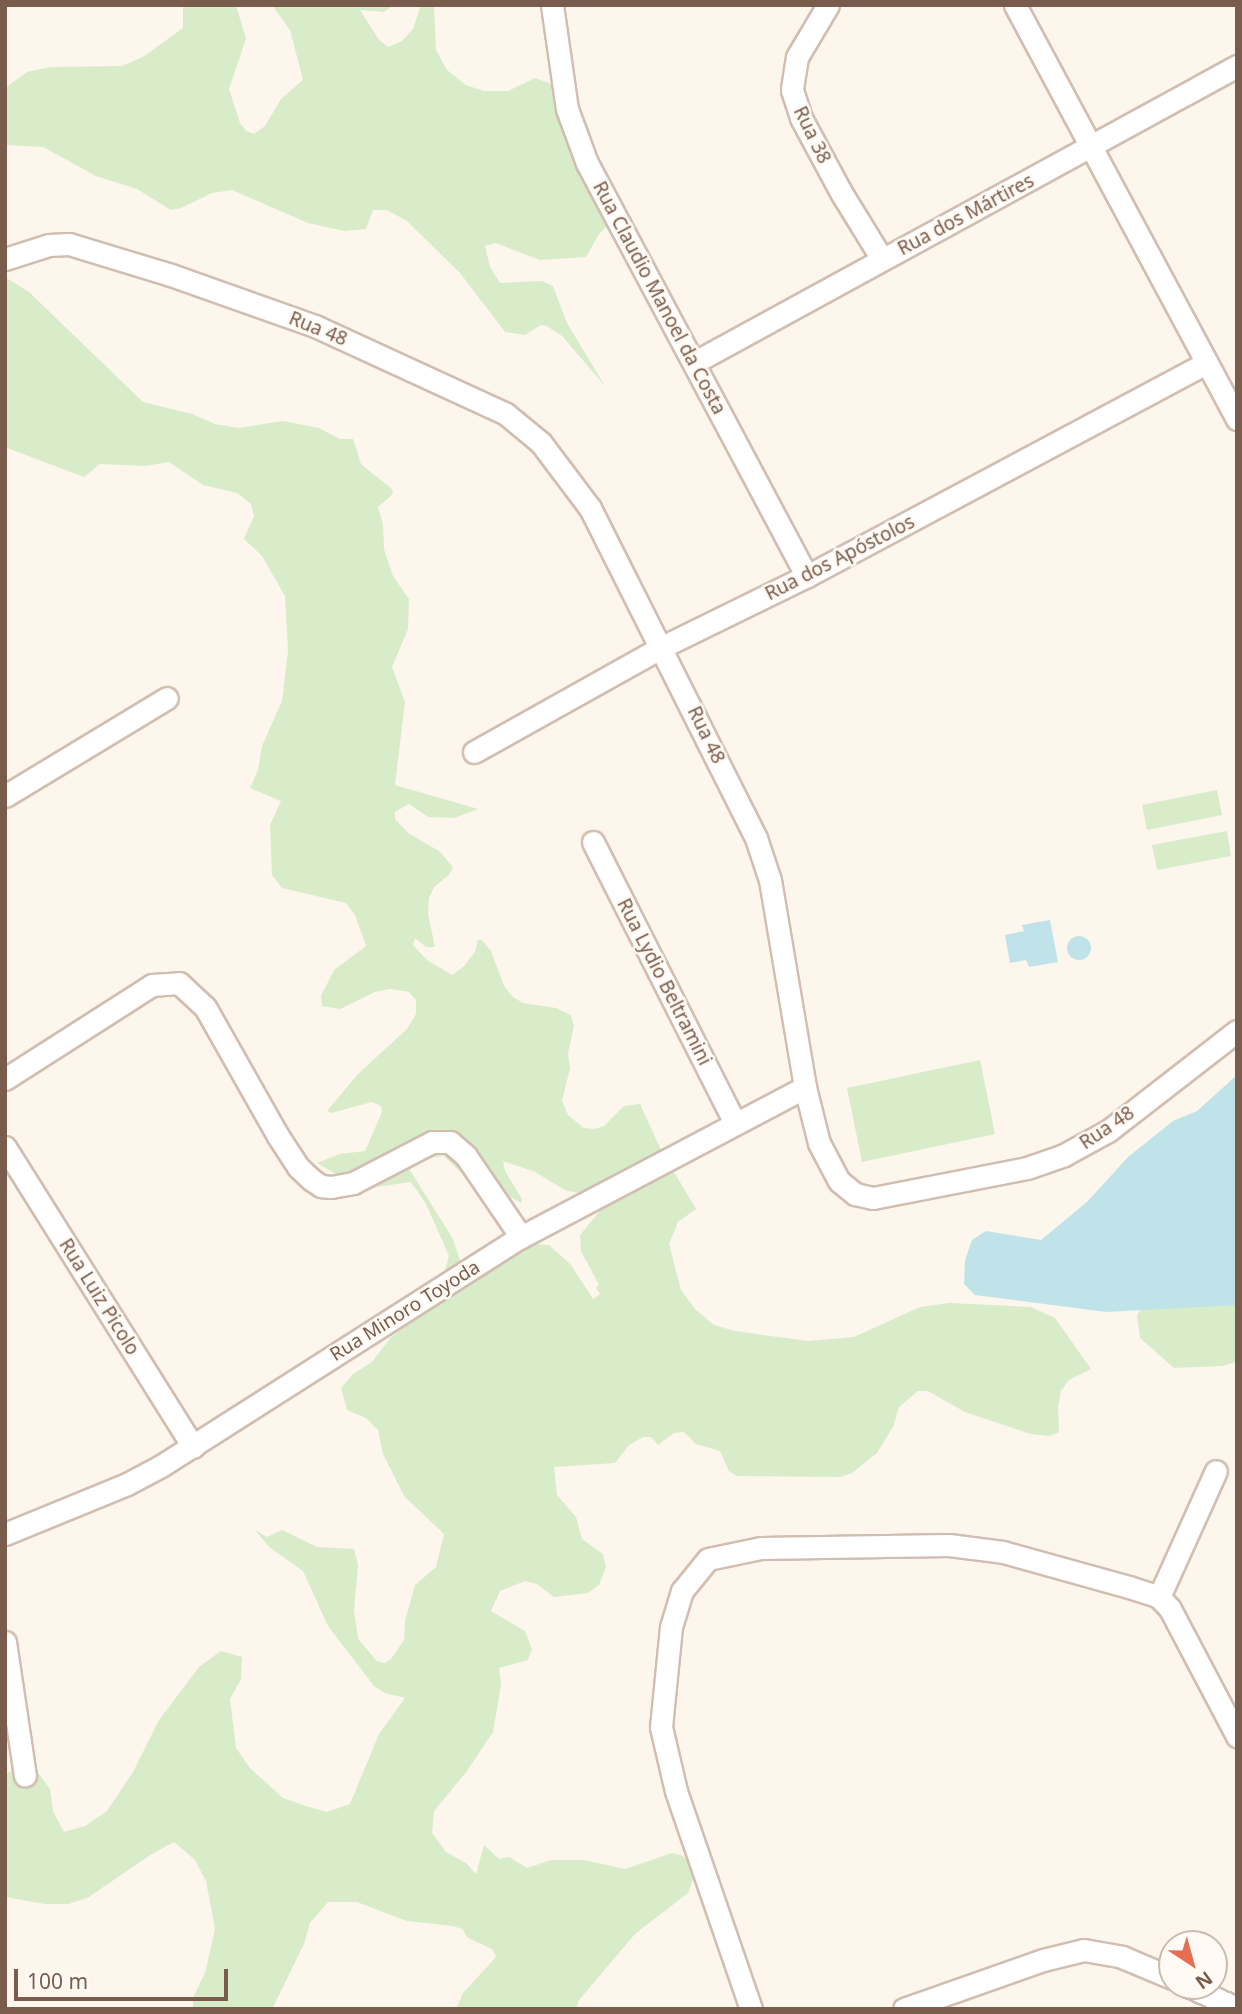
<!DOCTYPE html>
<html>
<head>
<meta charset="utf-8">
<style>
	body { margin:0 }
	#map { position:relative; width:1242px; height:2014px; overflow:hidden; background:#fdf6ec; font-family:"Noto Sans",sans-serif }
	div>[style] { position:absolute }
	.green>* { inset:0; background:#d8ecc9 }
	.water>* { inset:0; background:#bfe3e8 }
	.round { border-radius:50% }
	.roads { filter:drop-shadow(2px 0 #d1beb0) drop-shadow(-2px 0 #d1beb0) drop-shadow(0 2px #d1beb0) drop-shadow(0 -2px #d1beb0) }
	.minor>* { height:21px; margin:-10.5px; padding:0 10.5px; transform-origin:10.5px; border-radius:10.5px; background:#fff }
	span { translate:-50% -50%; white-space:nowrap; text-align:center; line-height:1.15; -webkit-text-stroke:5px #fffaf3; paint-order:stroke }
	.street-label { font-size:19px; color:#7a5c4d }
	.frame { position:absolute; inset:0; border:7px solid #7a5c4d; pointer-events:none }
	.north { position:absolute; left:1158px; top:1930px; width:70px; height:70px; box-sizing:border-box; background:#fffaf3; border:2px solid #cabbb1; border-radius:50%; rotate:144deg; font-size:19px; font-weight:700; line-height:28px; text-align:center; color:#7a5c4d }
	.north::after { content:''; display:block; margin:auto; width:24px; height:32px; background:#e76f51; clip-path:polygon(50% 0,100% 100%,50% 72%,0 100%) }
	.scale { position:absolute; left:14px; top:1969px; width:214px; height:32px; box-sizing:border-box; border:4px solid #7a5c4d; border-top:0; padding-left:9px; font-size:21px; line-height:24px; white-space:nowrap; color:#7a5c4d; -webkit-text-stroke:5px #fffaf3; paint-order:stroke }
</style>
</head>
<body>
<div id="map">
	<div class="green">
		<div style="clip-path:polygon(183px 5px,236px 5px,246px 39px,229px 89px,240px 123px,246px 131px,254px 134px,265px 126px,281px 99px,303px 80px,290px 30px,272px 5px,394px 5px,384px 12px,360px 10px,379px 40px,388px 47px,402px 41px,413px 29px,421px 5px,434px 5px,436px 50px,447px 70px,466px 85px,484px 91px,508px 91px,535px 78px,552px 84px,567px 106px,610px 223px,599px 234px,586px 257px,540px 260px,496px 243px,485px 246px,490px 267px,500px 283px,542px 281px,553px 286px,567px 323px,605px 386px,562px 336px,547px 326px,541px 325px,525px 335px,505px 332px,460px 273px,407px 221px,387px 210px,373px 210px,366px 229px,344px 231px,308px 223px,232px 190px,212px 193px,181px 208px,171px 210px,137px 189px,96px 176px,43px 147px,5px 145px,5px 89px,9px 85px,27px 72px,51px 67px,122px 66px,143px 57px,183px 28px)"></div>
		<div style="clip-path:polygon(evenodd,5px 277px,29px 292px,143px 402px,192px 414px,215px 424px,239px 428px,283px 421px,319px 428px,340px 439px,353px 439px,361px 464px,393px 490px,392px 495px,378px 507px,383px 525px,384px 549px,393px 576px,409px 599px,408px 629px,392px 667px,405px 702px,395px 785px,478px 809px,454px 818px,428px 817px,409px 804px,395px 812px,395px 819px,408px 833px,439px 851px,453px 867px,449px 875px,434px 887px,429px 898px,428px 914px,435px 947px,426px 947px,415px 938px,413px 945px,427px 960px,452px 975px,464px 966px,475px 952px,478px 940px,482px 940px,491px 951px,504px 986px,513px 997px,523px 1003px,556px 1008px,571px 1015px,574px 1026px,568px 1053px,570px 1068px,562px 1101px,568px 1115px,584px 1128px,595px 1129px,604px 1126px,624px 1106px,640px 1104px,661px 1150px,696px 1209px,678px 1222px,669px 1244px,681px 1290px,695px 1309px,714px 1325px,735px 1331px,808px 1341px,854px 1337px,920px 1307px,949px 1303px,1031px 1307px,1055px 1318px,1091px 1369px,1069px 1380px,1061px 1391px,1058px 1407px,1059px 1432px,1049px 1436px,1031px 1434px,965px 1412px,928px 1391px,918px 1391px,899px 1407px,893px 1427px,877px 1453px,852px 1473px,840px 1477px,737px 1476px,729px 1471px,720px 1451px,696px 1444px,684px 1432px,674px 1433px,658px 1445px,651px 1437px,643px 1437px,629px 1445px,615px 1463px,554px 1467px,557px 1495px,576px 1517px,582px 1539px,603px 1554px,606px 1567px,599px 1585px,588px 1593px,554px 1597px,537px 1584px,525px 1581px,500px 1591px,491px 1611px,525px 1631px,532px 1649px,528px 1660px,499px 1668px,501px 1685px,493px 1732px,467px 1771px,434px 1811px,432px 1833px,446px 1852px,466px 1863px,476px 1874px,484px 1845px,499px 1859px,509px 1857px,527px 1868px,551px 1860px,584px 1860px,625px 1869px,672px 1853px,681px 1855px,690px 1862px,694px 1877px,688px 1893px,635px 1934px,579px 2000px,576px 2009px,456px 2009px,463px 1993px,496px 1957px,492px 1949px,468px 1938px,462px 1929px,453px 1926px,407px 1921px,357px 1902px,328px 1902px,310px 1923px,304px 1944px,272px 2009px,193px 2009px,193px 1998px,205px 1973px,215px 1929px,206px 1881px,195px 1860px,174px 1842px,150px 1855px,89px 1897px,69px 1904px,45px 1904px,5px 1897px,5px 1775px,15px 1768px,36px 1770px,50px 1789px,53px 1811px,64px 1832px,85px 1826px,107px 1811px,133px 1772px,159px 1720px,199px 1667px,221px 1651px,242px 1657px,241px 1679px,230px 1699px,236px 1748px,250px 1768px,283px 1798px,306px 1806px,327px 1812px,350px 1804px,379px 1734px,405px 1698px,385px 1693px,374px 1686px,328px 1626px,303px 1571px,269px 1547px,255px 1530px,267px 1537px,282px 1530px,317px 1547px,354px 1549px,358px 1565px,354px 1610px,358px 1639px,377px 1661px,385px 1663px,391px 1659px,404px 1640px,405px 1621px,415px 1585px,436px 1567px,444px 1534px,404px 1496px,383px 1454px,378px 1430px,366px 1418px,347px 1410px,341px 1388px,353px 1374px,372px 1362px,391px 1337px,445px 1298px,444px 1274px,449px 1256px,426px 1204px,411px 1182px,375px 1187px,366px 1192px,317px 1163px,340px 1154px,365px 1151px,382px 1112px,381px 1106px,372px 1102px,331px 1113px,327px 1111px,358px 1074px,407px 1029px,416px 1014px,416px 1000px,409px 992px,390px 989px,375px 992px,340px 1009px,322px 1006px,321px 996px,334px 970px,366px 946px,355px 915px,346px 903px,282px 888px,272px 875px,270px 825px,281px 801px,250px 788px,258px 770px,262px 746px,282px 701px,288px 651px,285px 596px,262px 556px,244px 539px,254px 516px,251px 504px,237px 493px,203px 485px,169px 462px,145px 466px,100px 464px,84px 477px,5px 447px,5px 277px,444px 1156px,465px 1177px,481px 1181px,521px 1203px,522px 1199px,505px 1171px,503px 1161px,535px 1172px,567px 1191px,581px 1193px,612px 1188px,616px 1192px,580px 1235px,581px 1251px,599px 1285px,596px 1288px,600px 1294px,593px 1299px,571px 1265px,549px 1245px,532px 1244px,498px 1254px,490px 1244px,461px 1263px,453px 1239px,410px 1170px,418px 1159px,444px 1156px)"></div>
		<div style="clip-path:polygon(1217px 790px,1222px 815px,1147px 830px,1142px 805px)"></div>
		<div style="clip-path:polygon(1227px 831px,1231px 856px,1157px 870px,1152px 845px)"></div>
		<div style="clip-path:polygon(980px 1060px,995px 1134px,862px 1162px,847px 1088px)"></div>
		<div style="clip-path:polygon(1237px 1284px,1237px 1362px,1222px 1366px,1174px 1368px,1140px 1338px,1137px 1315px,1149px 1298px)"></div>
	</div>
	<div class="water">
		<div style="clip-path:polygon(1050px 920px,1058px 962px,1029px 967px,1026px 960px,1010px 963px,1005px 935px,1024px 931px,1022px 925px)"></div>
		<div class="round" style="left:1067px;top:936px;width:24px;height:24px"></div>
		<div style="clip-path:polygon(1237px 1075px,1237px 1305px,1106px 1312px,975px 1295px,964px 1284px,965px 1260px,972px 1240px,986px 1231px,1041px 1240px,1087px 1202px,1128px 1157px,1173px 1121px,1197px 1111px)"></div>
	</div>
	<div class="roads">
		<div class="minor">
			<div style="left:552px;top:5px;width:105px;rotate:81.8deg"></div>
			<div style="left:567px;top:109px;width:58px;rotate:69.7deg"></div>
			<div style="left:587px;top:163px;width:468px;rotate:62deg"></div>
			<div style="left:828px;top:5px;width:61px;rotate:120.8deg"></div>
			<div style="left:797px;top:57px;width:33px;rotate:99deg"></div>
			<div style="left:792px;top:90px;width:29px;rotate:72deg"></div>
			<div style="left:801px;top:118px;width:86px;rotate:61.7deg"></div>
			<div style="left:842px;top:194px;width:76px;rotate:58.4deg"></div>
			<div style="left:1015px;top:5px;width:470px;rotate:61.8deg"></div>
			<div style="left:5px;top:259px;width:46px;rotate:-17.7deg"></div>
			<div style="left:49px;top:245px;width:20px;rotate:-3deg"></div>
			<div style="left:69px;top:244px;width:107px;rotate:16.9deg"></div>
			<div style="left:171px;top:275px;width:153px;rotate:19.5deg"></div>
			<div style="left:315px;top:326px;width:210px;rotate:24.7deg"></div>
			<div style="left:506px;top:414px;width:45px;rotate:39.6deg"></div>
			<div style="left:541px;top:443px;width:81px;rotate:53deg"></div>
			<div style="left:590px;top:508px;width:369px;rotate:63.3deg"></div>
			<div style="left:756px;top:838px;width:44px;rotate:71.6deg"></div>
			<div style="left:770px;top:880px;width:210px;rotate:80.4deg"></div>
			<div style="left:805px;top:1087px;width:58px;rotate:76deg"></div>
			<div style="left:819px;top:1143px;width:43px;rotate:62.2deg"></div>
			<div style="left:839px;top:1181px;width:21px;rotate:39deg"></div>
			<div style="left:855px;top:1194px;width:18px;rotate:13deg"></div>
			<div style="left:873px;top:1198px;width:157px;rotate:-11deg"></div>
			<div style="left:1027px;top:1168px;width:39px;rotate:-19deg"></div>
			<div style="left:1064px;top:1155px;width:50px;rotate:-28.6deg"></div>
			<div style="left:1108px;top:1131px;width:163px;rotate:-37.8deg"></div>
			<div style="left:695px;top:362px;width:618px;rotate:-28.64deg"></div>
			<div style="left:474px;top:752px;width:215px;rotate:-29.2deg"></div>
			<div style="left:662px;top:647px;width:161px;rotate:-26.1deg"></div>
			<div style="left:807px;top:576px;width:452px;rotate:-28.1deg"></div>
			<div style="left:5px;top:796px;width:189px;rotate:-31.2deg"></div>
			<div style="left:593px;top:842px;width:315px;rotate:63.2deg"></div>
			<div style="left:5px;top:1079px;width:174px;rotate:-32.6deg"></div>
			<div style="left:152px;top:985px;width:27px;rotate:-4deg"></div>
			<div style="left:179px;top:983px;width:35px;rotate:43deg"></div>
			<div style="left:205px;top:1007px;width:148px;rotate:60.5deg"></div>
			<div style="left:278px;top:1136px;width:37px;rotate:57deg"></div>
			<div style="left:298px;top:1167px;width:19px;rotate:43deg"></div>
			<div style="left:312px;top:1180px;width:11px;rotate:34deg"></div>
			<div style="left:321px;top:1186px;width:10px;rotate:6deg"></div>
			<div style="left:331px;top:1187px;width:22px;rotate:-10deg"></div>
			<div style="left:353px;top:1183px;width:89px;rotate:-27.4deg"></div>
			<div style="left:432px;top:1142px;width:18px"></div>
			<div style="left:450px;top:1142px;width:21px;rotate:41deg"></div>
			<div style="left:466px;top:1156px;width:98px;rotate:55.8deg"></div>
			<div style="left:5px;top:1147px;width:354px;rotate:57.9deg"></div>
			<div style="left:5px;top:1534px;width:132px;rotate:-22.3deg"></div>
			<div style="left:127px;top:1484px;width:38px;rotate:-28deg"></div>
			<div style="left:161px;top:1466px;width:427px;rotate:-32.5deg"></div>
			<div style="left:521px;top:1237px;width:321px;rotate:-27.8deg"></div>
			<div style="left:1159px;top:1597px;width:138px;rotate:-65.7deg"></div>
			<div style="left:5px;top:1642px;width:135px;rotate:81.5deg"></div>
			<div style="left:1188px;top:1986px;width:54px;rotate:24.2deg"></div>
			<div style="left:751px;top:2009px;width:231px;rotate:-109deg"></div>
			<div style="left:676px;top:1791px;width:66px;rotate:-103.2deg"></div>
			<div style="left:661px;top:1727px;width:100px;rotate:-84.3deg"></div>
			<div style="left:671px;top:1627px;width:38px;rotate:-73deg"></div>
			<div style="left:682px;top:1591px;width:41px;rotate:-50.9deg"></div>
			<div style="left:708px;top:1559px;width:54px;rotate:-11.7deg"></div>
			<div style="left:761px;top:1548px;width:188px;rotate:-0.9deg"></div>
			<div style="left:949px;top:1545px;width:54px;rotate:7.4deg"></div>
			<div style="left:1003px;top:1552px;width:131px;rotate:15.5deg"></div>
			<div style="left:1129px;top:1587px;width:32px;rotate:18deg"></div>
			<div style="left:1159px;top:1597px;width:16px;rotate:47deg"></div>
			<div style="left:1170px;top:1609px;width:144px;rotate:62.2deg"></div>
			<div style="left:904px;top:2009px;width:147px;rotate:-19.4deg"></div>
			<div style="left:1043px;top:1960px;width:42px;rotate:-13.7deg"></div>
			<div style="left:1084px;top:1950px;width:39px;rotate:10deg"></div>
			<div style="left:1122px;top:1957px;width:54px;rotate:22.8deg"></div>
		</div>
	</div>
	<div class="street-label">
		<span style="left:812px;top:135px;rotate:64deg">Rua 38</span>
		<span style="left:966px;top:215px;rotate:-28deg">Rua dos Mártires</span>
		<span style="left:659px;top:298px;rotate:62deg">Rua Claudio Manoel da Costa</span>
		<span style="left:318px;top:329px;rotate:22deg">Rua 48</span>
		<span style="left:840px;top:558px;rotate:-27deg">Rua dos Apóstolos</span>
		<span style="left:706px;top:735px;rotate:64deg">Rua 48</span>
		<span style="left:664px;top:982px;rotate:63deg">Rua Lydio Beltramini</span>
		<span style="left:1107px;top:1128px;rotate:-34deg">Rua 48</span>
		<span style="left:99px;top:1297px;rotate:58deg">Rua Luiz Picolo</span>
		<span style="left:405px;top:1311px;rotate:-32deg">Rua Minoro Toyoda</span>
	</div>
	<div class="frame"></div>
	<div class="north">N</div>
	<div class="scale">100 m</div>
</div>
</body>
</html>
